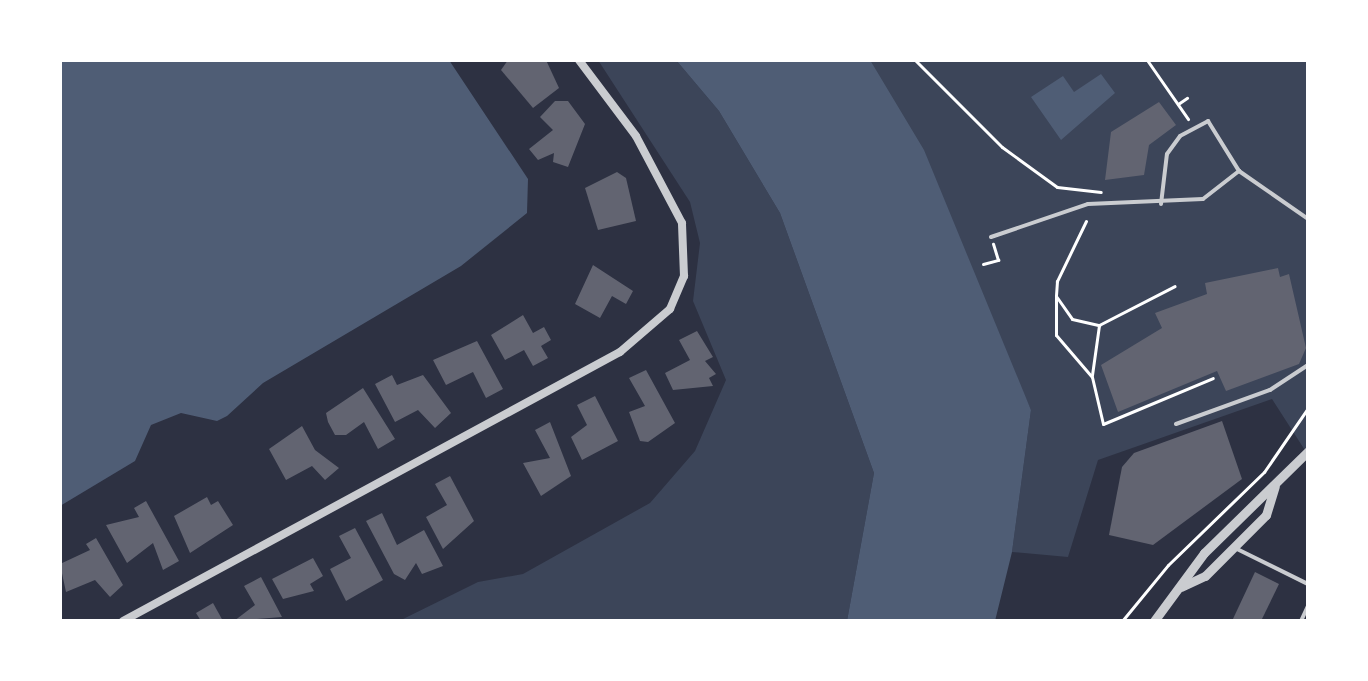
<!DOCTYPE html>
<html>
<head>
<meta charset="utf-8">
<style>
	body { margin:0 }
	#map { position:relative; width:1368px; height:681px; overflow:hidden; background:#2d3142; font-family:"Work Sans",sans-serif }
	div>[style] { position:absolute }
	.green>* { inset:0; background:#3c4559 }
	.water>* { inset:0; background:#4f5d75 }
	.building>* { inset:0; background:#626471 }
	.path>* { height:3px; margin:-1.5px; padding:0 1.5px; transform-origin:1.5px; border-radius:1.5px; background:#fff }
	.service>* { height:4px; margin:-2px; padding:0 2px; transform-origin:2px; border-radius:2px; background:#caccd0 }
	.minor>* { height:8px; margin:-4px; padding:0 4px; transform-origin:4px; border-radius:4px; background:#caccd0 }
	.tertiary>* { height:9px; margin:-4.5px; padding:0 4.5px; transform-origin:4.5px; border-radius:4.5px; background:#caccd0 }
	span { translate:-50% -50%; white-space:nowrap; text-align:center; line-height:1.15; -webkit-text-stroke:7px #fff; paint-order:stroke }
	.frame { position:absolute; inset:0; border:62px solid #fff; pointer-events:none }
</style>
</head>
<body>
<div id="map">
	<div class="green">
		<div style="clip-path:polygon(598px 60px,676px 60px,719px 111px,780px 213px,874px 473px,847px 621px,399px 621px,478px 582px,523px 574px,650px 503px,695px 451px,726px 380px,693px 301px,700px 243px,690px 202px)"></div>
		<div style="clip-path:polygon(870px 60px,1308px 60px,1308px 455px,1272px 399px,1098px 460px,1068px 557px,1012px 552px,1031px 410px)"></div>
	</div>
	<div class="water">
		<div style="clip-path:polygon(60px 60px,449px 60px,528px 179px,527px 213px,461px 266px,263px 383px,227px 416px,217px 421px,181px 413px,151px 425px,135px 461px,60px 506px)"></div>
		<div style="clip-path:polygon(676px 60px,870px 60px,924px 150px,1031px 410px,1012px 552px,995px 621px,847px 621px,874px 473px,780px 213px,719px 111px)"></div>
		<div style="clip-path:polygon(1101px 74px,1115px 93px,1061px 140px,1031px 97px,1063px 76px,1074px 92px)"></div>
	</div>
	<div class="building">
		<div style="clip-path:polygon(508px 60px,546px 60px,559px 88px,533px 108px,501px 70px)"></div>
		<div style="clip-path:polygon(555px 101px,568px 101px,585px 124px,568px 167px,553px 162px,554px 153px,538px 160px,529px 149px,553px 130px,540px 117px)"></div>
		<div style="clip-path:polygon(1159px 102px,1176px 125px,1149px 145px,1144px 175px,1105px 180px,1111px 132px)"></div>
		<div style="clip-path:polygon(617px 172px,626px 178px,636px 221px,598px 230px,585px 188px)"></div>
		<div style="clip-path:polygon(593px 265px,633px 291px,626px 304px,612px 296px,600px 318px,575px 304px)"></div>
		<div style="clip-path:polygon(1278px 268px,1280px 277px,1289px 274px,1306px 348px,1299px 364px,1226px 391px,1217px 371px,1118px 412px,1101px 365px,1162px 328px,1155px 313px,1207px 294px,1205px 283px)"></div>
		<div style="clip-path:polygon(523px 315px,533px 333px,544px 327px,551px 340px,541px 346px,548px 358px,533px 366px,524px 350px,505px 360px,491px 335px)"></div>
		<div style="clip-path:polygon(697px 331px,713px 357px,705px 361px,716px 374px,709px 378px,713px 386px,673px 390px,665px 373px,690px 360px,679px 340px)"></div>
		<div style="clip-path:polygon(477px 341px,503px 389px,486px 398px,473px 372px,446px 385px,433px 360px)"></div>
		<div style="clip-path:polygon(646px 370px,675px 423px,648px 442px,640px 441px,629px 412px,645px 406px,629px 378px)"></div>
		<div style="clip-path:polygon(392px 375px,397px 385px,423px 375px,451px 413px,435px 428px,418px 410px,395px 422px,375px 384px)"></div>
		<div style="clip-path:polygon(363px 388px,395px 439px,378px 449px,364px 422px,346px 435px,335px 435px,328px 422px,326px 413px)"></div>
		<div style="clip-path:polygon(595px 396px,618px 441px,582px 460px,571px 437px,587px 425px,577px 405px)"></div>
		<div style="clip-path:polygon(1222px 421px,1242px 479px,1153px 545px,1109px 535px,1122px 467px,1134px 453px)"></div>
		<div style="clip-path:polygon(550px 422px,571px 476px,541px 496px,523px 463px,550px 458px,535px 430px)"></div>
		<div style="clip-path:polygon(302px 426px,315px 450px,339px 468px,325px 480px,312px 466px,286px 480px,269px 449px)"></div>
		<div style="clip-path:polygon(450px 476px,474px 521px,443px 549px,426px 517px,447px 505px,435px 484px)"></div>
		<div style="clip-path:polygon(207px 497px,211px 505px,218px 501px,233px 525px,190px 553px,174px 516px)"></div>
		<div style="clip-path:polygon(146px 501px,179px 561px,163px 570px,153px 543px,127px 563px,106px 525px,139px 517px,134px 508px)"></div>
		<div style="clip-path:polygon(382px 513px,397px 545px,424px 530px,443px 566px,422px 574px,416px 563px,405px 580px,394px 574px,366px 521px)"></div>
		<div style="clip-path:polygon(355px 528px,383px 580px,346px 601px,330px 569px,351px 558px,339px 536px)"></div>
		<div style="clip-path:polygon(96px 538px,123px 585px,110px 597px,95px 580px,66px 592px,60px 564px,90px 550px,86px 544px)"></div>
		<div style="clip-path:polygon(313px 558px,323px 576px,310px 584px,314px 591px,283px 599px,272px 579px)"></div>
		<div style="clip-path:polygon(1255px 572px,1279px 584px,1261px 621px,1232px 621px)"></div>
		<div style="clip-path:polygon(261px 577px,282px 617px,234px 621px,255px 605px,244px 586px)"></div>
		<div style="clip-path:polygon(213px 603px,223px 621px,201px 621px,196px 613px)"></div>
	</div>
	<div class="path">
		<div style="left:915px;top:60px;width:123px;rotate:45deg"></div>
		<div style="left:1002px;top:147px;width:68px;rotate:36deg"></div>
		<div style="left:1057px;top:187px;width:44px;rotate:6.5deg"></div>
		<div style="left:1147px;top:60px;width:72px;rotate:55.2deg"></div>
		<div style="left:1178px;top:104px;width:11px;rotate:-34deg"></div>
		<div style="left:1086px;top:221px;width:67px;rotate:115.8deg"></div>
		<div style="left:1057px;top:281px;width:15px;rotate:94deg"></div>
		<div style="left:1056px;top:296px;width:28px;rotate:55deg"></div>
		<div style="left:1072px;top:319px;width:28px;rotate:13deg"></div>
		<div style="left:1099px;top:325px;width:85px;rotate:-27.2deg"></div>
		<div style="left:983px;top:264px;width:16px;rotate:-15deg"></div>
		<div style="left:998px;top:260px;width:17px;rotate:-107deg"></div>
		<div style="left:1056px;top:296px;width:39px;rotate:90deg"></div>
		<div style="left:1056px;top:335px;width:55px;rotate:49.4deg"></div>
		<div style="left:1092px;top:377px;width:48px;rotate:76.8deg"></div>
		<div style="left:1103px;top:424px;width:119px;rotate:-22.7deg"></div>
		<div style="left:1092px;top:375px;width:50px;rotate:-82deg"></div>
		<div style="left:1122px;top:621px;width:72px;rotate:-50.6deg"></div>
		<div style="left:1168px;top:565px;width:134px;rotate:-44.1deg"></div>
		<div style="left:1264px;top:472px;width:78px;rotate:-55.5deg"></div>
	</div>
	<div class="service">
		<div style="left:1161px;top:204px;width:50px;rotate:-83.2deg"></div>
		<div style="left:1167px;top:154px;width:22px;rotate:-54deg"></div>
		<div style="left:1180px;top:136px;width:32px;rotate:-28deg"></div>
		<div style="left:1208px;top:121px;width:59px;rotate:58.2deg"></div>
		<div style="left:991px;top:237px;width:102px;rotate:-18.8deg"></div>
		<div style="left:1088px;top:204px;width:115px;rotate:-2.5deg"></div>
		<div style="left:1203px;top:199px;width:46px;rotate:-37.9deg"></div>
		<div style="left:1239px;top:171px;width:84px;rotate:34.8deg"></div>
		<div style="left:1176px;top:424px;width:100px;rotate:-19.9deg"></div>
		<div style="left:1270px;top:390px;width:45px;rotate:-33.3deg"></div>
		<div style="left:1235px;top:548px;width:81px;rotate:26.3deg"></div>
		<div style="left:1301px;top:621px;width:17px;rotate:-65deg"></div>
	</div>
	<div class="minor">
		<div style="left:123px;top:621px;width:565px;rotate:-28.42deg"></div>
		<div style="left:620px;top:352px;width:66px;rotate:-40.7deg"></div>
		<div style="left:670px;top:309px;width:36px;rotate:-67deg"></div>
		<div style="left:684px;top:276px;width:53px;rotate:-92.2deg"></div>
		<div style="left:682px;top:223px;width:98px;rotate:-117.9deg"></div>
		<div style="left:636px;top:136px;width:95px;rotate:-126.9deg"></div>
	</div>
	<div class="tertiary">
		<div style="left:1181px;top:587px;width:26px;rotate:-25deg"></div>
		<div style="left:1205px;top:576px;width:86px;rotate:-45deg"></div>
		<div style="left:1266px;top:515px;width:30px;rotate:-73deg"></div>
		<div style="left:1154px;top:621px;width:84px;rotate:-53.7deg"></div>
		<div style="left:1204px;top:553px;width:146px;rotate:-44.4deg"></div>
	</div>
	<div class="frame"></div>
</div>
</body>
</html>
